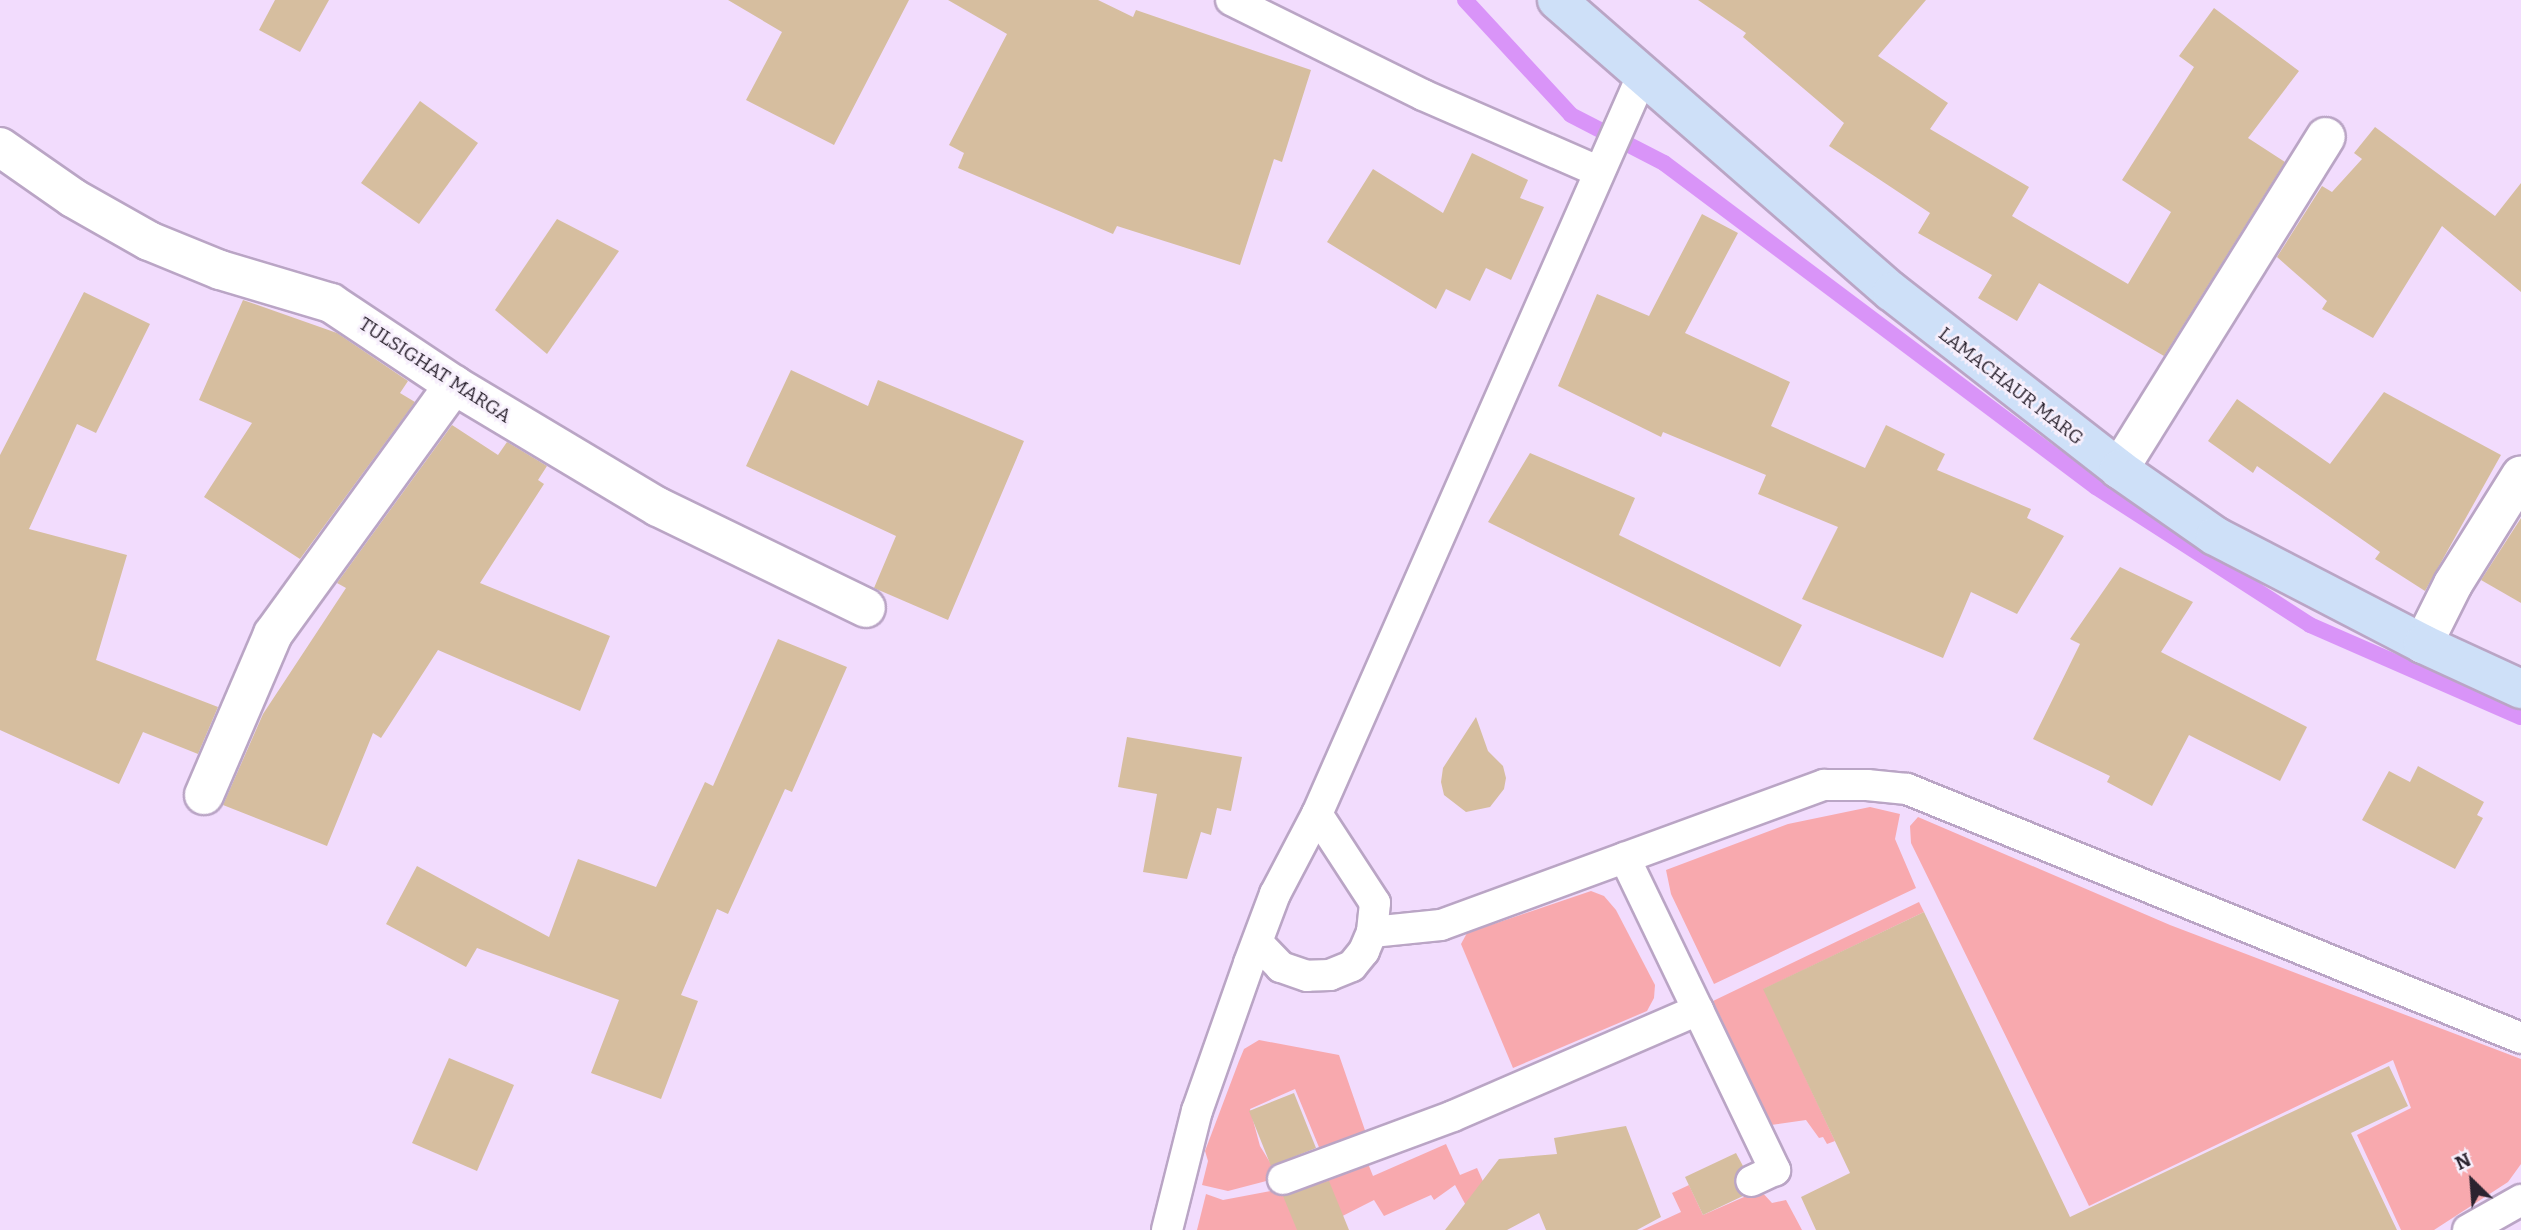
<!DOCTYPE html>
<html>
<head>
<meta charset="utf-8">
<style>
	body { margin:0 }
	#map { position:relative; width:2521px; height:1230px; overflow:hidden; background:#f2dcfd; font-family:Bitter,serif }
	div>[style] { position:absolute }
	.green>* { inset:0; background:#f8a9ae }
	.stream>* { height:16px; margin:-8px; padding:0 8px; transform-origin:8px; border-radius:8px; background:#d994f8 }
	.building>* { inset:0; background:#d6be9f }
	.roads { filter:drop-shadow(2px 0 #baa5c5) drop-shadow(-2px 0 #baa5c5) drop-shadow(0 2px #baa5c5) drop-shadow(0 -2px #baa5c5) }
	.lane>* { height:30px; margin:-15px; padding:0 15px; transform-origin:15px; border-radius:15px; background:#fff }
	.street>* { height:38px; margin:-19px; padding:0 19px; transform-origin:19px; border-radius:19px; background:#fff }
	.primary>* { height:38px; margin:-19px; padding:0 19px; transform-origin:19px; border-radius:19px; background:#cee0f8 }
	span { translate:-50% -50%; white-space:nowrap; text-align:center; line-height:1.15; -webkit-text-stroke:5px #f7effc; paint-order:stroke }
	.street-label { font-size:19px; color:#2b232f }
	.north { position:absolute; left:2437px; top:1146px; width:70px; height:70px; -webkit-text-stroke:5px #f7effc; paint-order:stroke; rotate:335deg; font-size:19px; font-weight:700; line-height:28px; text-align:center; color:#2b232f }
	.north::after { content:''; display:block; margin:auto; width:24px; height:32px; background:#2b232f; clip-path:polygon(50% 0,100% 100%,50% 72%,0 100%) }
</style>
</head>
<body>
<div id="map">
	<div class="green">
		<div style="clip-path:polygon(1870px 807px,1900px 814px,1895px 839px,1916px 888px,1714px 984px,1671px 894px,1666px 870px,1788px 824px)"></div>
		<div style="clip-path:polygon(1918px 817px,2170px 925px,2521px 1059px,2521px 1164px,2508px 1182px,2434px 1230px,2401px 1230px,2357px 1135px,2411px 1108px,2393px 1060px,2089px 1206px,1911px 843px,1910px 826px)"></div>
		<div style="clip-path:polygon(1591px 891px,1604px 896px,1616px 910px,1655px 985px,1654px 998px,1647px 1011px,1513px 1068px,1461px 944px,1467px 933px)"></div>
		<div style="clip-path:polygon(1919px 902px,1924px 912px,1764px 989px,1835px 1141px,1827px 1144px,1823px 1137px,1819px 1138px,1806px 1120px,1771px 1125px,1713px 1001px)"></div>
		<div style="clip-path:polygon(1259px 1040px,1339px 1055px,1368px 1139px,1323px 1157px,1295px 1089px,1250px 1109px,1260px 1146px,1277px 1174px,1274px 1179px,1228px 1191px,1202px 1185px,1208px 1161px,1205px 1151px,1239px 1061px,1244px 1049px)"></div>
		<div style="clip-path:polygon(1446px 1144px,1460px 1175px,1477px 1168px,1493px 1204px,1471px 1215px,1455px 1185px,1434px 1200px,1431px 1195px,1384px 1216px,1374px 1200px,1315px 1230px,1197px 1230px,1206px 1194px,1223px 1200px,1287px 1188px,1365px 1156px,1373px 1176px)"></div>
		<div style="clip-path:polygon(1689px 1185px,1703px 1215px,1760px 1190px,1772px 1203px,1786px 1200px,1802px 1230px,1642px 1230px,1681px 1212px,1672px 1193px)"></div>
	</div>
	<div class="stream">
		<div style="left:1465px;top:0;width:156px;rotate:47.3deg"></div>
		<div style="left:1571px;top:115px;width:105px;rotate:27.3deg"></div>
		<div style="left:1664px;top:163px;width:540px;rotate:36.87deg"></div>
		<div style="left:2096px;top:487px;width:255px;rotate:32.8deg"></div>
		<div style="left:2310px;top:625px;width:230px;rotate:23.6deg"></div>
	</div>
	<div class="building">
		<div style="clip-path:polygon(275px 0,329px 0,300px 52px,259px 30px)"></div>
		<div style="clip-path:polygon(728px 0,909px 0,834px 145px,746px 100px,782px 32px)"></div>
		<div style="clip-path:polygon(948px 0,1098px 0,1133px 17px,1136px 10px,1311px 70px,1282px 162px,1274px 159px,1240px 265px,1117px 226px,1113px 234px,958px 168px,964px 153px,949px 145px,1007px 34px)"></div>
		<div style="clip-path:polygon(1698px 0,1926px 0,1878px 56px,1948px 103px,1930px 129px,2029px 187px,2012px 216px,2128px 284px,2171px 212px,2122px 180px,2194px 67px,2179px 56px,2214px 8px,2299px 71px,2248px 138px,2285px 162px,2164px 356px,2039px 283px,2017px 321px,1978px 298px,1992px 275px,1918px 233px,1930px 213px,1829px 146px,1844px 123px,1743px 37px,1746px 33px)"></div>
		<div style="clip-path:polygon(420px 101px,478px 143px,419px 224px,361px 183px)"></div>
		<div style="clip-path:polygon(2375px 127px,2495px 216px,2521px 183px,2521px 292px,2442px 226px,2373px 338px,2322px 309px,2327px 301px,2277px 257px,2322px 186px,2332px 192px,2362px 159px,2354px 153px)"></div>
		<div style="clip-path:polygon(1472px 153px,1528px 180px,1520px 198px,1544px 207px,1511px 280px,1486px 268px,1470px 301px,1446px 289px,1436px 309px,1327px 242px,1373px 169px,1443px 213px)"></div>
		<div style="clip-path:polygon(1702px 214px,1738px 233px,1685px 333px,1790px 382px,1771px 426px,1865px 468px,1886px 425px,1945px 454px,1937px 470px,2031px 509px,2027px 518px,2064px 536px,2017px 614px,1971px 592px,1943px 658px,1802px 599px,1838px 527px,1758px 494px,1766px 475px,1663px 432px,1661px 437px,1558px 386px,1597px 294px,1649px 316px)"></div>
		<div style="clip-path:polygon(557px 219px,619px 251px,547px 354px,495px 310px)"></div>
		<div style="clip-path:polygon(84px 292px,150px 324px,96px 433px,77px 424px,29px 529px,127px 555px,96px 660px,218px 707px,198px 754px,143px 732px,119px 784px,0 730px,0 455px)"></div>
		<div style="clip-path:polygon(243px 300px,337px 333px,408px 381px,400px 393px,415px 402px,300px 559px,204px 497px,252px 423px,199px 400px)"></div>
		<div style="clip-path:polygon(791px 370px,868px 406px,878px 380px,1024px 441px,948px 620px,874px 588px,896px 536px,746px 466px)"></div>
		<div style="clip-path:polygon(2384px 392px,2501px 455px,2425px 591px,2375px 559px,2380px 552px,2257px 466px,2253px 473px,2208px 441px,2237px 399px,2330px 464px)"></div>
		<div style="clip-path:polygon(452px 425px,498px 455px,507px 442px,547px 466px,538px 480px,544px 484px,480px 583px,610px 636px,580px 711px,438px 650px,381px 738px,373px 733px,327px 846px,223px 805px,263px 714px,346px 588px,337px 583px)"></div>
		<div style="clip-path:polygon(1530px 453px,1635px 498px,1619px 535px,1802px 625px,1780px 667px,1488px 522px)"></div>
		<div style="clip-path:polygon(2521px 518px,2521px 603px,2481px 580px)"></div>
		<div style="clip-path:polygon(2120px 567px,2193px 602px,2161px 652px,2307px 727px,2280px 781px,2189px 735px,2152px 806px,2107px 782px,2110px 776px,2033px 739px,2080px 644px,2070px 639px)"></div>
		<div style="clip-path:polygon(778px 639px,847px 667px,792px 792px,785px 789px,728px 914px,717px 909px,681px 995px,698px 1001px,661px 1099px,591px 1073px,619px 1000px,477px 948px,466px 967px,386px 924px,417px 866px,549px 937px,578px 859px,656px 887px,705px 782px,713px 786px)"></div>
		<div style="clip-path:polygon(1476px 717px,1488px 751px,1503px 766px,1506px 778px,1504px 789px,1490px 807px,1466px 812px,1444px 795px,1441px 782px,1443px 768px)"></div>
		<div style="clip-path:polygon(1127px 737px,1242px 757px,1231px 811px,1217px 808px,1211px 835px,1201px 832px,1187px 879px,1143px 872px,1157px 794px,1118px 787px)"></div>
		<div style="clip-path:polygon(2418px 766px,2484px 802px,2477px 815px,2483px 818px,2455px 869px,2362px 820px,2389px 771px,2410px 782px)"></div>
		<div style="clip-path:polygon(1924px 912px,2070px 1217px,2389px 1066px,2408px 1106px,2351px 1133px,2397px 1230px,1816px 1230px,1801px 1197px,1850px 1173px,1763px 989px)"></div>
		<div style="clip-path:polygon(449px 1058px,514px 1085px,477px 1171px,412px 1143px)"></div>
		<div style="clip-path:polygon(1294px 1093px,1316px 1148px,1271px 1166px,1249px 1111px)"></div>
		<div style="clip-path:polygon(1626px 1126px,1661px 1217px,1637px 1230px,1546px 1230px,1539px 1213px,1507px 1230px,1445px 1230px,1499px 1159px,1557px 1154px,1554px 1138px)"></div>
		<div style="clip-path:polygon(1736px 1153px,1743px 1166px,1734px 1180px,1743px 1196px,1703px 1215px,1685px 1177px)"></div>
		<div style="clip-path:polygon(1329px 1181px,1349px 1230px,1297px 1230px,1283px 1196px)"></div>
	</div>
	<div class="roads">
		<div class="lane">
			<div style="left:1231px;top:0;width:214px;rotate:26.3deg"></div>
			<div style="left:1423px;top:95px;width:191px;rotate:23.5deg"></div>
			<div style="left:1317px;top:814px;width:806px;rotate:-66.23deg"></div>
			<div style="left:1372px;top:932px;width:69px;rotate:-5.8deg"></div>
			<div style="left:1441px;top:925px;width:408px;rotate:-20.1deg"></div>
			<div style="left:1824px;top:785px;width:43px"></div>
			<div style="left:1867px;top:785px;width:40px;rotate:5.7deg"></div>
			<div style="left:1907px;top:789px;width:663px;rotate:22.07deg"></div>
			<div style="left:1698px;top:1010px;width:178px;rotate:64.3deg"></div>
			<div style="left:1775px;top:1170px;width:26px;rotate:155deg"></div>
			<div style="left:1283px;top:1179px;width:181px;rotate:-20.3deg"></div>
			<div style="left:1453px;top:1116px;width:267px;rotate:-23.4deg"></div>
			<div style="left:1698px;top:1010px;width:169px;rotate:-115.7deg"></div>
			<div style="left:1167px;top:1230px;width:123px;rotate:-75.9deg"></div>
			<div style="left:1197px;top:1111px;width:157px;rotate:-70.6deg"></div>
			<div style="left:1249px;top:963px;width:74px;rotate:-69.4deg"></div>
			<div style="left:1275px;top:894px;width:90px;rotate:-62.3deg"></div>
			<div style="left:1317px;top:814px;width:106px;rotate:56.9deg"></div>
			<div style="left:1375px;top:903px;width:29px;rotate:96deg"></div>
			<div style="left:1372px;top:932px;width:21px;rotate:113deg"></div>
			<div style="left:1364px;top:951px;width:19px;rotate:129deg"></div>
			<div style="left:1352px;top:966px;width:24px;rotate:158deg"></div>
			<div style="left:1330px;top:975px;width:23px;rotate:178deg"></div>
			<div style="left:1307px;top:976px;width:28px;rotate:-161deg"></div>
			<div style="left:1281px;top:967px;width:33px;rotate:-134deg"></div>
			<div style="left:2468px;top:1230px;width:61px;rotate:-29.5deg"></div>
		</div>
		<div class="street">
			<div style="left:0;top:147px;width:89px;rotate:34.9deg"></div>
			<div style="left:73px;top:198px;width:87px;rotate:29.5deg"></div>
			<div style="left:149px;top:241px;width:77px;rotate:22.2deg"></div>
			<div style="left:220px;top:270px;width:116px;rotate:16.6deg"></div>
			<div style="left:331px;top:303px;width:148px;rotate:33.7deg"></div>
			<div style="left:454px;top:385px;width:238px;rotate:30.9deg"></div>
			<div style="left:658px;top:507px;width:231px;rotate:25.9deg"></div>
			<div style="left:2119px;top:469px;width:391px;rotate:-58.1deg"></div>
			<div style="left:2423px;top:644px;width:67px;rotate:-63.4deg"></div>
			<div style="left:2453px;top:584px;width:128px;rotate:-58deg"></div>
			<div style="left:204px;top:795px;width:175px;rotate:-66.8deg"></div>
			<div style="left:273px;top:634px;width:308px;rotate:-54deg"></div>
		</div>
		<div class="primary">
			<div style="left:1557px;top:0;width:444px;rotate:41.1deg"></div>
			<div style="left:1892px;top:292px;width:288px;rotate:37.9deg"></div>
			<div style="left:2119px;top:469px;width:117px;rotate:34.9deg"></div>
			<div style="left:2215px;top:536px;width:234px;rotate:27.4deg"></div>
			<div style="left:2423px;top:644px;width:108px;rotate:24.7deg"></div>
		</div>
	</div>
	<div class="street-label">
		<span style="left:435px;top:370px;rotate:33deg">TULSIGHAT MARGA</span>
		<span style="left:2011px;top:386px;rotate:38deg">LAMACHAUR MARG</span>
	</div>
	<div class="north">N</div>
</div>
</body>
</html>
